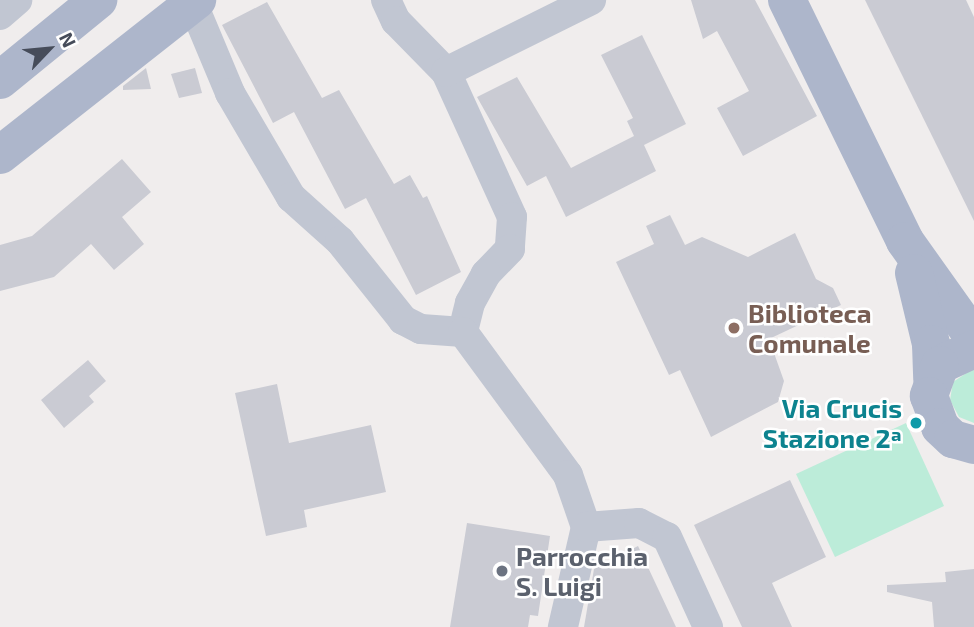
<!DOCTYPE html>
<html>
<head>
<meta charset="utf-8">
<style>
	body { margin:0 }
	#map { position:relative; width:974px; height:627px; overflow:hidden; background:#f0eded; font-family:"Exo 2",sans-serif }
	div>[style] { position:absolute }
	.green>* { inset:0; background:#bcecd9 }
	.building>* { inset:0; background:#cacbd3 }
	.minor>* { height:30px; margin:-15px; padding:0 15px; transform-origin:15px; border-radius:15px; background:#c1c6d2 }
	.major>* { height:38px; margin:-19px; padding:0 19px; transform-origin:19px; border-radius:19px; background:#adb6cb }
	.dots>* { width:19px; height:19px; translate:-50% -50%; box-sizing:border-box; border:4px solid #fff; border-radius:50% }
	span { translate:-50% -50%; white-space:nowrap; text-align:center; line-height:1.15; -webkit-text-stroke:5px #fff; paint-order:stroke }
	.education-label { font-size:26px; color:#785e54; font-weight:700 }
	.left { translate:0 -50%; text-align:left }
	.culture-label { font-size:26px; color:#0d838f; font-weight:700 }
	.right { translate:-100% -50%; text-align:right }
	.worship-label { font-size:26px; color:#5b616d; font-weight:700 }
	.north { position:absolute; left:14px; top:14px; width:70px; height:70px; -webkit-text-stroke:5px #fff; paint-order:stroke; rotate:64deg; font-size:19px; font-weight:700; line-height:28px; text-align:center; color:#464c5a }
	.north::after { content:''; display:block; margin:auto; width:24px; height:32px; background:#464c5a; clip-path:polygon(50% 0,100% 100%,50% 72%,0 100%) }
</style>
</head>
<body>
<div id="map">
	<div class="green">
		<div style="clip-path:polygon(974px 368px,974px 423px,959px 417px,950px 400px,953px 382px)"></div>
		<div style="clip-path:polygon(906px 423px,944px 506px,835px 557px,796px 474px)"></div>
	</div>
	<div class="building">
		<div style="clip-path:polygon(691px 0,755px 0,817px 116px,743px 156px,717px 108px,749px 91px,717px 31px,703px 39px)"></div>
		<div style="clip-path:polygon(865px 0,966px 0,974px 17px,974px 221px)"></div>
		<div style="clip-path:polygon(267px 2px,322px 98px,339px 90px,394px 184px,410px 175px,423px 198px,427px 196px,461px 272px,416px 295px,366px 198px,345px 209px,294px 112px,273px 123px,222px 25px)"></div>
		<div style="clip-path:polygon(642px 35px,686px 124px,644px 145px,656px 171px,566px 217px,546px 176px,527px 186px,477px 97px,517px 77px,571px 168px,634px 136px,627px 121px,633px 118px,601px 55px)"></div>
		<div style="clip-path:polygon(146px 68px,151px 89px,123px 90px,123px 86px)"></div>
		<div style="clip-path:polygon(195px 68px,202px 93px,179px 98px,171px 74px)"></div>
		<div style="clip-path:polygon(122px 159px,151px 192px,122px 217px,144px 244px,114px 270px,91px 244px,54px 277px,0 291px,0 245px,32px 236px)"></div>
		<div style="clip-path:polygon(670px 215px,685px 245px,702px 237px,748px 257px,795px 233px,816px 279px,833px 288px,841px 305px,769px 339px,784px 381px,778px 402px,711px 437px,680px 370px,669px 375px,616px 262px,654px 244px,646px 226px)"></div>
		<div style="clip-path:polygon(88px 360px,106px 381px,89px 396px,94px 402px,64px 428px,41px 400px)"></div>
		<div style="clip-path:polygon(277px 384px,289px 443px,371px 425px,386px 492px,304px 510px,307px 527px,266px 536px,235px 393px)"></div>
		<div style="clip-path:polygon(790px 480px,826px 557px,772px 583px,792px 627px,742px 627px,694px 525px)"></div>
		<div style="clip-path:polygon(467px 523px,550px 536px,538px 616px,530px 615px,528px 627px,450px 627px)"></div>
		<div style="clip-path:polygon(638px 546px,676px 627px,584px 627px,594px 569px)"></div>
		<div style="clip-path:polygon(974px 569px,974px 627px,934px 627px,932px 602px,887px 592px,887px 585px,946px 582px,945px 572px)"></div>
	</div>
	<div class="minor">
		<div style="left:386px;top:0;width:23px;rotate:65deg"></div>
		<div style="left:396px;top:21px;width:71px;rotate:45.6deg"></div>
		<div style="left:446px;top:72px;width:159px;rotate:65.5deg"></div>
		<div style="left:512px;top:217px;width:32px;rotate:94deg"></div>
		<div style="left:510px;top:249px;width:35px;rotate:134deg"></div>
		<div style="left:486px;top:274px;width:33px;rotate:119deg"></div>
		<div style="left:470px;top:303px;width:30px;rotate:104deg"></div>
		<div style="left:192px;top:2px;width:99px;rotate:67.3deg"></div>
		<div style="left:230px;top:93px;width:121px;rotate:59.6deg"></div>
		<div style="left:291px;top:197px;width:66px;rotate:41.9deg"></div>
		<div style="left:340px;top:241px;width:101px;rotate:51.4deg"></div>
		<div style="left:403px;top:320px;width:20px;rotate:27deg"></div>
		<div style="left:421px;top:329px;width:42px;rotate:4.1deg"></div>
		<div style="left:463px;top:332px;width:177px;rotate:53.7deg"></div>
		<div style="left:568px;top:475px;width:55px;rotate:70.9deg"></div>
		<div style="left:586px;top:527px;width:103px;rotate:103deg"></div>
		<div style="left:0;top:15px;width:23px;rotate:-41deg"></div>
		<div style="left:446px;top:72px;width:162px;rotate:-26.4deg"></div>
		<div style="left:586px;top:527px;width:53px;rotate:-4.3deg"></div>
		<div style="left:639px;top:523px;width:31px;rotate:27deg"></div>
		<div style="left:667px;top:537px;width:99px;rotate:65.5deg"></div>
	</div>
	<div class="major">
		<div style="left:787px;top:0;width:268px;rotate:63.9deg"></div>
		<div style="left:905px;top:241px;width:119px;rotate:54.6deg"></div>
		<div style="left:0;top:80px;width:127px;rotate:-39.2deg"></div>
		<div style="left:0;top:155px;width:251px;rotate:-38.2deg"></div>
		<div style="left:914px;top:273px;width:73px;rotate:76.5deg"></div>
		<div style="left:931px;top:344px;width:35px;rotate:88deg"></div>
		<div style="left:974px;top:349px;width:38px;rotate:155deg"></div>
		<div style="left:940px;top:365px;width:33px;rotate:110deg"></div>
		<div style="left:929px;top:396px;width:33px;rotate:70deg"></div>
		<div style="left:940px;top:427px;width:18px;rotate:43deg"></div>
		<div style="left:953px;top:439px;width:22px;rotate:16deg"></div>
	</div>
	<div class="dots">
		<div style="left:734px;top:328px;background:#8d6e63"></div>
		<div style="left:916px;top:423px;background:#0f9aa8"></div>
		<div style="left:502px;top:571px;background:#6b7280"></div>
	</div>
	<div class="education-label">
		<span class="left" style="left:748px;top:328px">Biblioteca<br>Comunale</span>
	</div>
	<div class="culture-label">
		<span class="right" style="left:902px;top:423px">Via Crucis<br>Stazione 2ª</span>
	</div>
	<div class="worship-label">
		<span class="left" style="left:516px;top:571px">Parrocchia<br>S. Luigi</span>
	</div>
	<div class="north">N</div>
</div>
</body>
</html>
